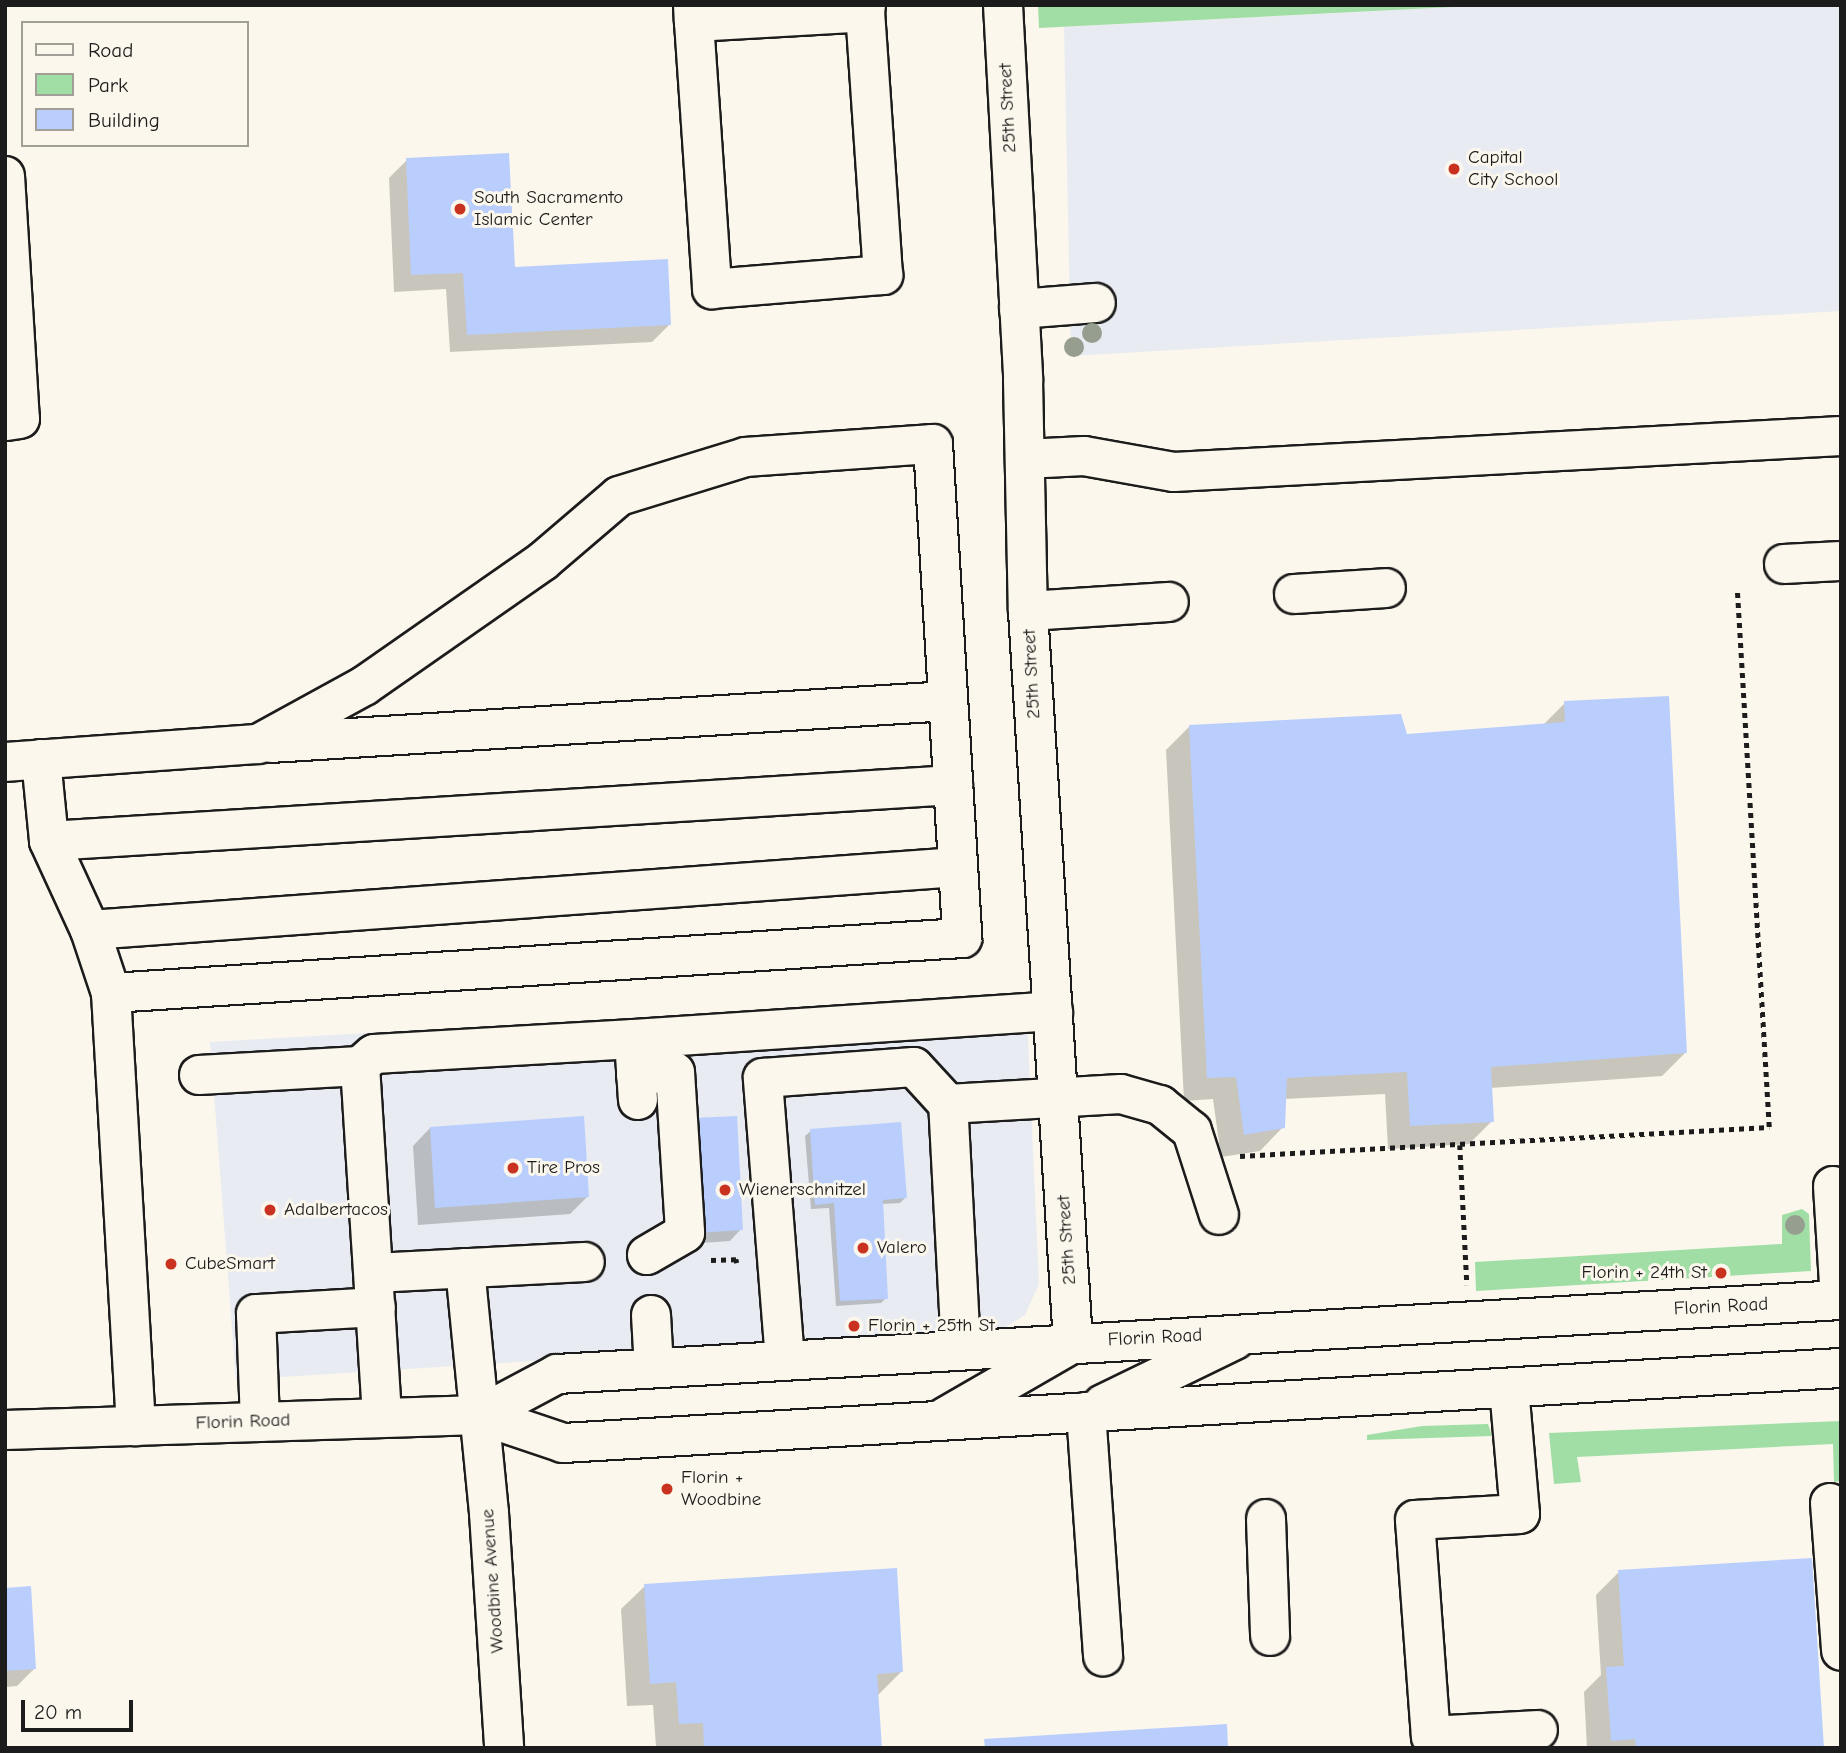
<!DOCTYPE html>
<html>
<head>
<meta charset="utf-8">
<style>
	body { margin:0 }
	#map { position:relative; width:1846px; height:1753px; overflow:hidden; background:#fbf7ec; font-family:"Comic Neue",sans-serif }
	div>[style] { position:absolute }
	.built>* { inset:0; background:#e8ebf1 }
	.green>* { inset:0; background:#a0dea6 }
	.shadow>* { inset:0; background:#0003 }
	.building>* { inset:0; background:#bacefd }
	.path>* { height:4.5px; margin-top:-2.25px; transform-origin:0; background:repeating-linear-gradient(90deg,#1c1c1c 0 5px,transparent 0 10px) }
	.roads { filter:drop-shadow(2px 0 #1c1c1c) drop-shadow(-2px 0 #1c1c1c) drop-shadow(0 2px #1c1c1c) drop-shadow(0 -2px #1c1c1c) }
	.minor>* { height:38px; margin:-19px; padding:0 19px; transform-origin:19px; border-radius:19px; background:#fbf7ec }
	.major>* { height:38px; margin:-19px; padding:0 19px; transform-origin:19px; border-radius:19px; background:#fbf7ec }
	.trees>* { width:20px; height:20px; margin:-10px; border-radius:50%; background:#969e90 }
	.dots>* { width:19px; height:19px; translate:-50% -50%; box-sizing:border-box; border:4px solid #fbf7ec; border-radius:50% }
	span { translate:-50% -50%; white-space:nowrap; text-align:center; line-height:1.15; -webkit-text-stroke:6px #fbf7ec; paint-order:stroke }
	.street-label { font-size:19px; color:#1c1c1c }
	.poi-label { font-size:19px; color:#1c1c1c }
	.left { translate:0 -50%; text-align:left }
	.right { translate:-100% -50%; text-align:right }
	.frame { position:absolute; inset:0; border:7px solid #1c1c1c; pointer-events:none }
	.legend { position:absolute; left:21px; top:21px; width:228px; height:126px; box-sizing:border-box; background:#fbf7ec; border:2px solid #a29f99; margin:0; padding:9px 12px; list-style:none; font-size:21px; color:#1c1c1c }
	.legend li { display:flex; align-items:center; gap:14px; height:35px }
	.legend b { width:35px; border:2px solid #a29f99 }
	.scale { position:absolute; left:21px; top:1700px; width:112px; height:32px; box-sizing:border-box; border:4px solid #1c1c1c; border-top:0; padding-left:9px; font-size:21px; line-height:24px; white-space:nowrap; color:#1c1c1c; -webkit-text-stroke:5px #fbf7ec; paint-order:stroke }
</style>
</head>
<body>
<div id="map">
	<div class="built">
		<div style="clip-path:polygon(1493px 5px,1841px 5px,1841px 311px,1071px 356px,1064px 27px)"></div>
		<div style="clip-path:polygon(1026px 995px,1039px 1284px,1025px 1315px,999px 1331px,236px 1380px,210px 1042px)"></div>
	</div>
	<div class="green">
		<div style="clip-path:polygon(1038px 5px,1493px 5px,1039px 28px)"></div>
		<div style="clip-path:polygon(1802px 1209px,1809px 1214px,1811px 1271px,1476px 1291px,1475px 1262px,1782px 1244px,1782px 1215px)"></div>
		<div style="clip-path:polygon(1841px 1421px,1841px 1481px,1834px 1482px,1833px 1444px,1577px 1457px,1581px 1482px,1554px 1484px,1549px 1433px)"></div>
		<div style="clip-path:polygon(1488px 1424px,1492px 1436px,1367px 1440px,1367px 1435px,1422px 1426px)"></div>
	</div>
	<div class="shadow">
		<div style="clip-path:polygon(407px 160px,514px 269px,670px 324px,652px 342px,450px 352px,446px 289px,394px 292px,389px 178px)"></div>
		<div style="clip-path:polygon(1565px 703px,1685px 1053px,1662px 1076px,1490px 1088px,1492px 1121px,1469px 1144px,1388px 1149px,1385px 1094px,1284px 1099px,1283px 1127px,1260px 1151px,1221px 1157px,1213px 1099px,1184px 1101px,1166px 750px,1189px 727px,1406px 736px,1542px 726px)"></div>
		<div style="clip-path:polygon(691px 1120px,741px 1229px,730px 1241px,686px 1244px)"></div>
		<div style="clip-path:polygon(430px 1128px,588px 1196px,570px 1214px,418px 1225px,413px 1146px)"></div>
		<div style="clip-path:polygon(811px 1131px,905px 1198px,900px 1203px,881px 1204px,886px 1298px,881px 1303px,836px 1306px,829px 1208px,811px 1209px,805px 1136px)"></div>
		<div style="clip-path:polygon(1619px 1572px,1822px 1748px,1587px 1748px,1584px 1692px,1601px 1675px,1596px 1595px)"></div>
		<div style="clip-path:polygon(645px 1586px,901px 1672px,877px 1696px,880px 1748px,656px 1747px,653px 1705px,627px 1706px,621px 1609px)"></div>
		<div style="clip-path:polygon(5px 1589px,34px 1669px,17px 1686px,5px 1687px)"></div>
	</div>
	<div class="building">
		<div style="clip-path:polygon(509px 153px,515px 267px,668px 259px,671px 325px,467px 335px,463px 273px,411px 275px,406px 158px)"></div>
		<div style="clip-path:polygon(1669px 696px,1687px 1053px,1491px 1067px,1494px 1122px,1410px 1126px,1407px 1072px,1287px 1078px,1285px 1128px,1244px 1135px,1236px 1077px,1207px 1078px,1189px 725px,1401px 714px,1407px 734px,1565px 722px,1564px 701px)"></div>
		<div style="clip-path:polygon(584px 1116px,589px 1197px,435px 1208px,430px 1127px)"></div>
		<div style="clip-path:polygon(737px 1116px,743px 1230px,697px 1233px,691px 1118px)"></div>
		<div style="clip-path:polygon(901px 1122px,907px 1198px,883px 1200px,888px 1299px,840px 1301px,834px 1203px,815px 1205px,810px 1129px)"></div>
		<div style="clip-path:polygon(1812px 1558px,1824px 1748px,1636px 1748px,1635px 1739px,1611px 1741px,1606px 1667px,1624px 1666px,1618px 1570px)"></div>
		<div style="clip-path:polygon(897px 1568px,903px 1672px,877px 1674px,882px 1748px,704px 1748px,703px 1723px,679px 1724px,676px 1682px,650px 1684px,644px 1584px)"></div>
		<div style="clip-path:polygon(31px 1586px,36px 1669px,5px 1671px,5px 1588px)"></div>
		<div style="clip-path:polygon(1227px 1724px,1228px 1748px,985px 1748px,984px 1739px)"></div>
	</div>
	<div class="path">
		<div style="left:1460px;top:1145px;width:140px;rotate:87.1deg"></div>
		<div style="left:1240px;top:1156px;width:530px;rotate:-3.14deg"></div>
		<div style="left:1769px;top:1127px;width:540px;rotate:-93.4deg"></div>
		<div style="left:711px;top:1260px;width:25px;rotate:-2deg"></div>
		<div style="left:736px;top:1259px;width:4px;rotate:76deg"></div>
	</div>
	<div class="roads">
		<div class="minor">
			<div style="left:693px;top:5px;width:17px;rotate:87deg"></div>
			<div style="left:694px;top:22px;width:171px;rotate:-3.3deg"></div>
			<div style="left:865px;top:12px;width:7px;rotate:-82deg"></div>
			<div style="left:1003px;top:5px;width:376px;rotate:86.9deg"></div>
			<div style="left:1023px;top:380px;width:231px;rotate:88.8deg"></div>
			<div style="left:1028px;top:611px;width:732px;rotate:86.48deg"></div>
			<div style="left:694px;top:22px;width:268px;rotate:86.1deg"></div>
			<div style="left:712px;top:289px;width:172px;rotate:-4.7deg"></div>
			<div style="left:883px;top:275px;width:264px;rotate:-93.9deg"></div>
			<div style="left:5px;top:176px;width:243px;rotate:86.5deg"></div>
			<div style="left:20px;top:419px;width:15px;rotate:172deg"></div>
			<div style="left:1019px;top:309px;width:77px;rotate:-4.5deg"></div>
			<div style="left:1025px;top:459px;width:59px;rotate:-2.9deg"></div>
			<div style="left:1084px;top:456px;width:91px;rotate:10.1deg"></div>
			<div style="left:1174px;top:472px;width:668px;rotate:-3.09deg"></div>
			<div style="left:1784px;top:564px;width:57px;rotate:-3deg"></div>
			<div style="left:1294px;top:594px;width:92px;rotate:-3.7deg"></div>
			<div style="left:1028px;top:611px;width:141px;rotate:-3.7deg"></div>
			<div style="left:270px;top:743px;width:679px;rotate:-3.54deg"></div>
			<div style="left:41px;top:759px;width:82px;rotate:84.4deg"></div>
			<div style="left:49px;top:841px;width:98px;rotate:65.3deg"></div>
			<div style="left:90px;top:930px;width:66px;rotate:71.6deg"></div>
			<div style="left:111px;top:993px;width:434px;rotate:86.7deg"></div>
			<div style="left:5px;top:762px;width:254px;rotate:-4.1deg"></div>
			<div style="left:258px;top:744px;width:121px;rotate:-28.7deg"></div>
			<div style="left:364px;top:686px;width:218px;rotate:-34.9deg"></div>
			<div style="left:543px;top:561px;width:100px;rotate:-40.5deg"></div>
			<div style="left:619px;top:496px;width:133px;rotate:-17.1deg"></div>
			<div style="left:746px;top:457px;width:187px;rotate:-4deg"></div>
			<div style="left:933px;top:444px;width:495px;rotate:86.6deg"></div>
			<div style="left:962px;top:938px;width:853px;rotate:176.3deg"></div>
			<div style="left:49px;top:841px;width:906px;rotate:-3.54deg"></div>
			<div style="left:90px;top:930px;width:870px;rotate:-4.15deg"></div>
			<div style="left:360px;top:1066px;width:352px;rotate:86.4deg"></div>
			<div style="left:199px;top:1075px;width:161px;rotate:-3.2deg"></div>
			<div style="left:360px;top:1066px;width:18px;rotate:-41deg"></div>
			<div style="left:374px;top:1054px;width:260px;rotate:-3.3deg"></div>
			<div style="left:636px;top:1075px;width:39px;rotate:-4deg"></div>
			<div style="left:675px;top:1072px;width:161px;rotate:86.4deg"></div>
			<div style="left:685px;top:1233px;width:44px;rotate:149.9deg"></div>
			<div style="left:638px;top:1100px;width:61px;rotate:-93.8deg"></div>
			<div style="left:634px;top:1039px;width:420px;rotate:-3.8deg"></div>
			<div style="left:1833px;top:1186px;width:114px;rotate:86.5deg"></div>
			<div style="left:465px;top:1268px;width:246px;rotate:84.4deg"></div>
			<div style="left:489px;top:1513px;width:235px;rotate:86.3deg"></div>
			<div style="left:374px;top:1273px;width:211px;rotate:-3deg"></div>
			<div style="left:651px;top:1315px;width:53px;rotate:86.8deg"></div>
			<div style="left:961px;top:1349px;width:245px;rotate:-93deg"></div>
			<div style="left:948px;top:1104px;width:173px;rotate:-3.3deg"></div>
			<div style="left:1121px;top:1094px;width:41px;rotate:15.8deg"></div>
			<div style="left:1160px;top:1105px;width:41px;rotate:39.1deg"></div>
			<div style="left:1192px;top:1131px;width:88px;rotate:72.2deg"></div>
			<div style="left:785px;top:1360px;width:283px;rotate:-94.5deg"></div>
			<div style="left:763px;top:1078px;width:151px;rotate:-4.2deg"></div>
			<div style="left:914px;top:1067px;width:50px;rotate:47.4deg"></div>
			<div style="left:1509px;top:1388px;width:126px;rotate:85deg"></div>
			<div style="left:1520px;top:1514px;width:105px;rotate:176.7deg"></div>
			<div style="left:1415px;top:1520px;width:217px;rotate:85.8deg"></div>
			<div style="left:1431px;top:1736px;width:107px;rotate:-3.2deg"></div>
			<div style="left:1086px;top:1412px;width:245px;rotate:86deg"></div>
			<div style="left:260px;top:1422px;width:108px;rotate:-92.1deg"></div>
			<div style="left:256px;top:1314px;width:120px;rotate:-3.3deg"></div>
			<div style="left:1830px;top:1503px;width:148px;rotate:85.7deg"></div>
			<div style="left:1266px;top:1519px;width:117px;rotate:88deg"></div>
		</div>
		<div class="major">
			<div style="left:1103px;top:1404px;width:147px;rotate:-25.9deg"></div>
			<div style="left:480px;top:1415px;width:87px;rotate:-28deg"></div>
			<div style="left:557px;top:1374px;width:1286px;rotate:-3.3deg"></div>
			<div style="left:945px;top:1417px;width:140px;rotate:-30deg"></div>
			<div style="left:5px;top:1430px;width:475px;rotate:-1.8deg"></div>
			<div style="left:480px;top:1415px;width:88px;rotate:18.6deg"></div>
			<div style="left:563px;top:1443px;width:1280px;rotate:-3.36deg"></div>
		</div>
	</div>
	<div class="trees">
		<div style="left:1092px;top:333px"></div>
		<div style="left:1074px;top:347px"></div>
		<div style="left:1795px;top:1225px"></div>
	</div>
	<div class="dots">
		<div style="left:1454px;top:169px;background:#c8321e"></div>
		<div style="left:460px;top:209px;background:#c8321e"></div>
		<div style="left:513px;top:1168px;background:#c8321e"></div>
		<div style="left:725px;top:1190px;background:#c8321e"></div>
		<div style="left:270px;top:1210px;background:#c8321e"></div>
		<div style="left:863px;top:1248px;background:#c8321e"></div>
		<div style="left:171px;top:1264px;background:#c8321e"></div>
		<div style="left:1721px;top:1273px;background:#c8321e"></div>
		<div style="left:854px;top:1326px;background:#c8321e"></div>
		<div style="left:667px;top:1489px;background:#c8321e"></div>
	</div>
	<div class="street-label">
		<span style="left:1008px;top:108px;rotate:-93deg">25th Street</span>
		<span style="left:1032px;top:674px;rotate:-93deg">25th Street</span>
		<span style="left:1067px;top:1240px;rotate:-94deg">25th Street</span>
		<span style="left:1721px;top:1307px;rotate:-3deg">Florin Road</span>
		<span style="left:1155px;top:1338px;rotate:-3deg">Florin Road</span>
		<span style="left:243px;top:1422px;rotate:-2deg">Florin Road</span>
		<span style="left:493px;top:1581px;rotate:-94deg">Woodbine Avenue</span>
	</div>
	<div class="poi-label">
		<span class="left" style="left:1468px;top:169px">Capital<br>City School</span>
		<span class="left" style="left:474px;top:209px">South Sacramento<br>Islamic Center</span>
		<span class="left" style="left:527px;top:1168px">Tire Pros</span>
		<span class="left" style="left:739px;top:1190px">Wienerschnitzel</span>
		<span class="left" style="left:284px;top:1210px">Adalbertacos</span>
		<span class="left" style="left:877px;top:1248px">Valero</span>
		<span class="left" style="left:185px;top:1264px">CubeSmart</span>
		<span class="right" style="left:1707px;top:1273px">Florin + 24th St</span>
		<span class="left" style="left:868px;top:1326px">Florin + 25th St</span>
		<span class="left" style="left:681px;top:1489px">Florin +<br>Woodbine</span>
	</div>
	<div class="frame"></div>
	<ul class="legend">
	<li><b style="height:9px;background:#fbf7ec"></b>Road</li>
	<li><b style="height:19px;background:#a0dea6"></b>Park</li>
	<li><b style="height:19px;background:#bacefd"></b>Building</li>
	</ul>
	<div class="scale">20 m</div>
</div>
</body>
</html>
